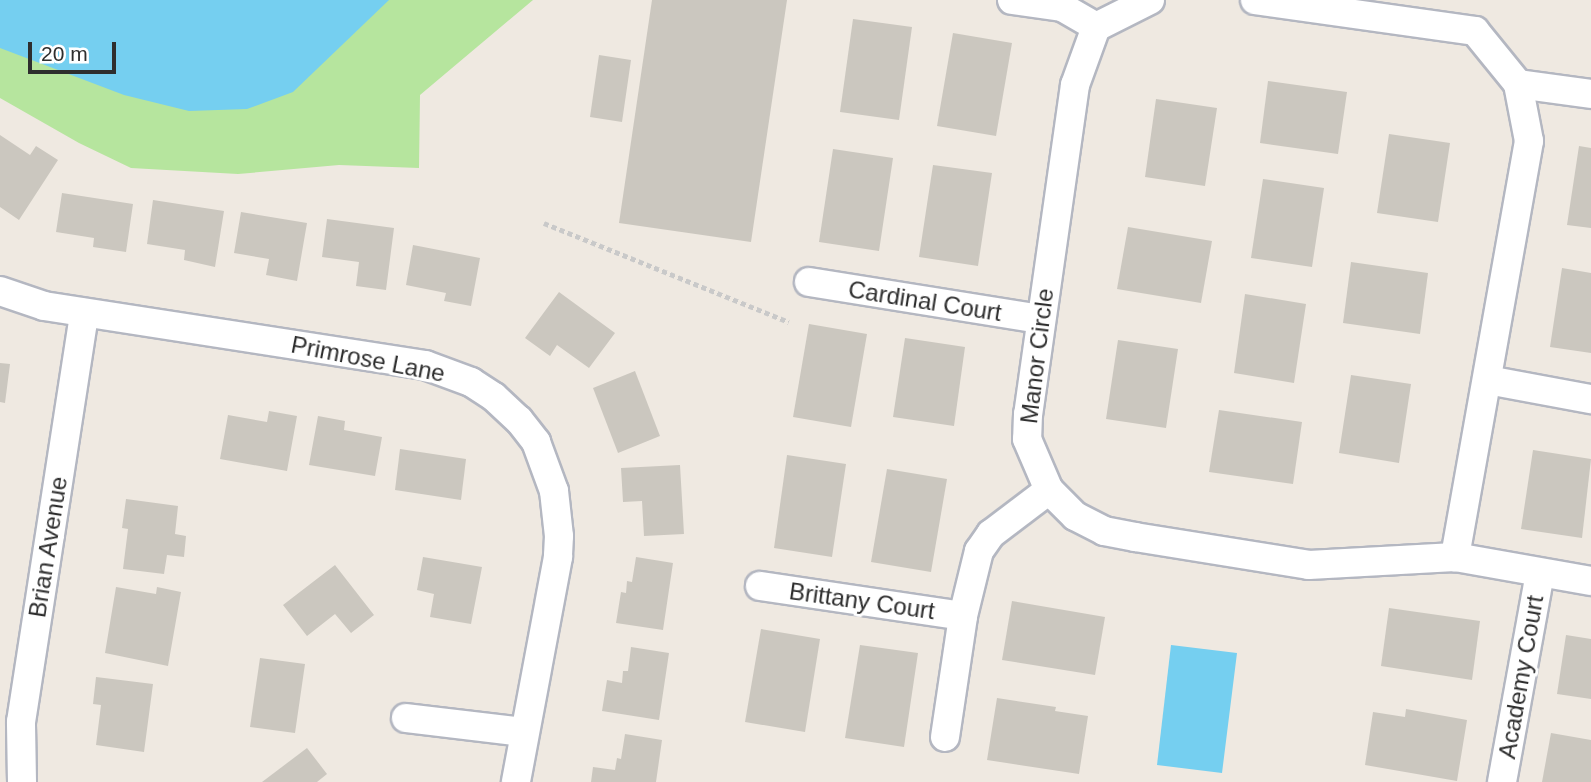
<!DOCTYPE html>
<html>
<head>
<meta charset="utf-8">
<style>
	body { margin:0 }
	#map { position:relative; width:1591px; height:782px; overflow:hidden; background:#efe9e1; font-family:Arial,sans-serif }
	div>[style] { position:absolute }
	.green>* { inset:0; background:#b6e59e }
	.water>* { inset:0; background:#75cff0 }
	.building>* { inset:0; background:#cbc7bf }
	.path>* { height:4.5px; margin-top:-2.25px; transform-origin:0; background:repeating-linear-gradient(90deg,#c9c9c9 0 5px,transparent 0 8.5px) }
	.roads { filter:drop-shadow(2px 0 #b4b7c1) drop-shadow(-2px 0 #b4b7c1) drop-shadow(0 2px #b4b7c1) drop-shadow(0 -2px #b4b7c1) }
	.minor>* { height:28px; margin:-14px; padding:0 14px; transform-origin:14px; border-radius:14px; background:#fff }
	span { translate:-50% -50%; white-space:nowrap; text-align:center; line-height:1.15; -webkit-text-stroke:6px #fff; paint-order:stroke }
	.street-label { font-size:24px; color:#2e2e2e }
	.scale { position:absolute; left:28px; top:42px; width:88px; height:32px; box-sizing:border-box; border:4px solid #2e2e2e; border-top:0; padding-left:9px; font-size:21px; line-height:24px; white-space:nowrap; color:#2e2e2e; -webkit-text-stroke:5px #fff; paint-order:stroke }
</style>
</head>
<body>
<div id="map">
	<div class="green">
		<div style="clip-path:polygon(0 0,533px 0,420px 95px,419px 168px,339px 165px,238px 174px,131px 168px,79px 143px,0 98px)"></div>
	</div>
	<div class="water">
		<div style="clip-path:polygon(0 0,389px 0,293px 92px,247px 109px,189px 111px,124px 95px,0 48px)"></div>
		<div style="clip-path:polygon(1171px 645px,1237px 653px,1222px 773px,1157px 765px)"></div>
	</div>
	<div class="building">
		<div style="clip-path:polygon(652px 0,787px 0,751px 242px,619px 223px)"></div>
		<div style="clip-path:polygon(853px 19px,912px 27px,899px 120px,840px 112px)"></div>
		<div style="clip-path:polygon(953px 33px,1012px 43px,996px 136px,937px 126px)"></div>
		<div style="clip-path:polygon(599px 55px,631px 60px,622px 122px,590px 117px)"></div>
		<div style="clip-path:polygon(1268px 81px,1347px 92px,1338px 154px,1260px 143px)"></div>
		<div style="clip-path:polygon(1156px 99px,1217px 108px,1205px 186px,1145px 177px)"></div>
		<div style="clip-path:polygon(1389px 134px,1450px 143px,1438px 222px,1377px 213px)"></div>
		<div style="clip-path:polygon(0 135px,30px 155px,36px 146px,58px 160px,19px 220px,0 207px)"></div>
		<div style="clip-path:polygon(1579px 146px,1591px 148px,1591px 228px,1567px 225px)"></div>
		<div style="clip-path:polygon(833px 149px,893px 158px,879px 251px,819px 242px)"></div>
		<div style="clip-path:polygon(933px 165px,992px 173px,978px 266px,919px 257px)"></div>
		<div style="clip-path:polygon(1263px 179px,1324px 188px,1312px 267px,1251px 258px)"></div>
		<div style="clip-path:polygon(62px 193px,133px 204px,126px 252px,93px 247px,94px 238px,56px 232px)"></div>
		<div style="clip-path:polygon(153px 200px,224px 211px,215px 267px,184px 260px,185px 250px,147px 244px)"></div>
		<div style="clip-path:polygon(241px 212px,307px 223px,297px 281px,266px 275px,269px 259px,234px 253px)"></div>
		<div style="clip-path:polygon(327px 219px,394px 228px,386px 290px,356px 286px,359px 262px,322px 257px)"></div>
		<div style="clip-path:polygon(1128px 227px,1212px 241px,1201px 303px,1117px 289px)"></div>
		<div style="clip-path:polygon(413px 245px,480px 258px,471px 306px,444px 301px,446px 293px,406px 285px)"></div>
		<div style="clip-path:polygon(1351px 262px,1428px 273px,1420px 334px,1343px 323px)"></div>
		<div style="clip-path:polygon(1562px 268px,1591px 273px,1591px 353px,1550px 347px)"></div>
		<div style="clip-path:polygon(559px 292px,615px 333px,589px 368px,557px 345px,550px 356px,525px 338px)"></div>
		<div style="clip-path:polygon(1245px 294px,1306px 304px,1294px 383px,1234px 373px)"></div>
		<div style="clip-path:polygon(809px 324px,867px 334px,851px 427px,793px 417px)"></div>
		<div style="clip-path:polygon(905px 338px,965px 347px,954px 426px,893px 417px)"></div>
		<div style="clip-path:polygon(1118px 340px,1178px 349px,1166px 428px,1106px 419px)"></div>
		<div style="clip-path:polygon(0 363px,10px 364px,5px 403px,0 402px)"></div>
		<div style="clip-path:polygon(635px 371px,660px 436px,618px 453px,593px 388px)"></div>
		<div style="clip-path:polygon(1351px 375px,1411px 384px,1399px 463px,1339px 453px)"></div>
		<div style="clip-path:polygon(1219px 410px,1302px 422px,1293px 484px,1209px 472px)"></div>
		<div style="clip-path:polygon(269px 411px,297px 416px,287px 471px,220px 459px,228px 415px,267px 422px)"></div>
		<div style="clip-path:polygon(318px 416px,345px 421px,344px 430px,382px 437px,375px 476px,309px 465px)"></div>
		<div style="clip-path:polygon(400px 449px,466px 459px,461px 500px,395px 490px)"></div>
		<div style="clip-path:polygon(1533px 450px,1591px 459px,1582px 538px,1521px 529px)"></div>
		<div style="clip-path:polygon(787px 455px,846px 464px,832px 557px,774px 548px)"></div>
		<div style="clip-path:polygon(680px 465px,684px 534px,644px 536px,642px 501px,623px 502px,621px 468px)"></div>
		<div style="clip-path:polygon(887px 469px,947px 479px,931px 572px,871px 562px)"></div>
		<div style="clip-path:polygon(126px 499px,178px 506px,175px 534px,186px 536px,184px 557px,167px 555px,164px 574px,123px 569px,128px 529px,122px 528px)"></div>
		<div style="clip-path:polygon(423px 557px,482px 567px,471px 624px,430px 617px,434px 594px,417px 590px)"></div>
		<div style="clip-path:polygon(636px 557px,673px 563px,663px 630px,616px 623px,621px 592px,626px 593px,627px 581px,632px 582px)"></div>
		<div style="clip-path:polygon(335px 565px,374px 615px,351px 633px,335px 614px,307px 636px,283px 605px)"></div>
		<div style="clip-path:polygon(116px 587px,156px 594px,157px 587px,181px 592px,168px 666px,105px 653px)"></div>
		<div style="clip-path:polygon(1012px 601px,1105px 617px,1095px 675px,1002px 660px)"></div>
		<div style="clip-path:polygon(1389px 608px,1480px 621px,1472px 680px,1381px 666px)"></div>
		<div style="clip-path:polygon(761px 629px,820px 639px,805px 732px,745px 722px)"></div>
		<div style="clip-path:polygon(1566px 635px,1591px 639px,1591px 699px,1557px 694px)"></div>
		<div style="clip-path:polygon(860px 645px,918px 653px,904px 747px,845px 738px)"></div>
		<div style="clip-path:polygon(631px 647px,669px 653px,659px 720px,602px 711px,607px 680px,622px 683px,623px 671px,628px 671px)"></div>
		<div style="clip-path:polygon(260px 658px,305px 664px,295px 733px,250px 727px)"></div>
		<div style="clip-path:polygon(96px 677px,153px 684px,144px 752px,96px 745px,101px 705px,93px 704px)"></div>
		<div style="clip-path:polygon(997px 698px,1056px 707px,1055px 711px,1088px 716px,1079px 774px,987px 760px)"></div>
		<div style="clip-path:polygon(1406px 709px,1467px 720px,1457px 781px,1365px 765px,1373px 712px,1405px 717px)"></div>
		<div style="clip-path:polygon(1551px 733px,1591px 740px,1591px 782px,1542px 782px)"></div>
		<div style="clip-path:polygon(625px 734px,662px 740px,656px 782px,591px 782px,593px 767px,615px 770px,617px 758px,621px 759px)"></div>
		<div style="clip-path:polygon(307px 748px,327px 774px,317px 782px,262px 782px)"></div>
	</div>
	<div class="path">
		<div style="left:544px;top:223px;width:264px;rotate:22deg"></div>
	</div>
	<div class="roads">
		<div class="minor">
			<div style="left:1012px;top:0;width:50px;rotate:8deg"></div>
			<div style="left:1062px;top:7px;width:39px;rotate:30deg"></div>
			<div style="left:1150px;top:0;width:60px;rotate:153.4deg"></div>
			<div style="left:1096px;top:27px;width:62px;rotate:109.9deg"></div>
			<div style="left:1075px;top:85px;width:332px;rotate:98.1deg"></div>
			<div style="left:1028px;top:414px;width:25px;rotate:92deg"></div>
			<div style="left:1027px;top:439px;width:56px;rotate:66.7deg"></div>
			<div style="left:1049px;top:490px;width:37px;rotate:45deg"></div>
			<div style="left:1075px;top:516px;width:33px;rotate:27deg"></div>
			<div style="left:1104px;top:531px;width:32px;rotate:11deg"></div>
			<div style="left:1135px;top:537px;width:176px;rotate:9.1deg"></div>
			<div style="left:1309px;top:565px;width:146px;rotate:-3.1deg"></div>
			<div style="left:1455px;top:557px;width:138px;rotate:10deg"></div>
			<div style="left:1255px;top:0;width:222px;rotate:8deg"></div>
			<div style="left:1475px;top:31px;width:68px;rotate:50.9deg"></div>
			<div style="left:1518px;top:84px;width:58px;rotate:79.1deg"></div>
			<div style="left:1529px;top:141px;width:423px;rotate:100.1deg"></div>
			<div style="left:1518px;top:84px;width:74px;rotate:7.8deg"></div>
			<div style="left:809px;top:282px;width:235px;rotate:9.1deg"></div>
			<div style="left:0;top:291px;width:46px;rotate:18.8deg"></div>
			<div style="left:44px;top:306px;width:386px;rotate:8.8deg"></div>
			<div style="left:425px;top:365px;width:49px;rotate:20.3deg"></div>
			<div style="left:471px;top:382px;width:27px;rotate:33deg"></div>
			<div style="left:494px;top:397px;width:34px;rotate:43deg"></div>
			<div style="left:519px;top:420px;width:28px;rotate:52deg"></div>
			<div style="left:536px;top:442px;width:52px;rotate:69.8deg"></div>
			<div style="left:554px;top:491px;width:45px;rotate:83.7deg"></div>
			<div style="left:559px;top:536px;width:21px;rotate:93deg"></div>
			<div style="left:558px;top:557px;width:229px;rotate:100.6deg"></div>
			<div style="left:1488px;top:380px;width:105px;rotate:10.5deg"></div>
			<div style="left:760px;top:586px;width:205px;rotate:8.4deg"></div>
			<div style="left:406px;top:718px;width:119px;rotate:6.8deg"></div>
			<div style="left:945px;top:737px;width:122px;rotate:-81.5deg"></div>
			<div style="left:963px;top:616px;width:67px;rotate:-76.2deg"></div>
			<div style="left:979px;top:551px;width:21px;rotate:-55deg"></div>
			<div style="left:991px;top:534px;width:73px;rotate:-37.2deg"></div>
			<div style="left:22px;top:782px;width:60px;rotate:-91deg"></div>
			<div style="left:21px;top:722px;width:414px;rotate:-81.2deg"></div>
			<div style="left:1502px;top:782px;width:212px;rotate:-79.7deg"></div>
		</div>
	</div>
	<div class="street-label">
		<span style="left:925px;top:301px;rotate:9deg">Cardinal Court</span>
		<span style="left:1037px;top:356px;rotate:-83deg">Manor Circle</span>
		<span style="left:368px;top:359px;rotate:11deg">Primrose Lane</span>
		<span style="left:48px;top:547px;rotate:-81deg">Brian Avenue</span>
		<span style="left:862px;top:601px;rotate:8deg">Brittany Court</span>
		<span style="left:1521px;top:677px;rotate:-80deg">Academy Court</span>
	</div>
	<div class="scale">20 m</div>
</div>
</body>
</html>
